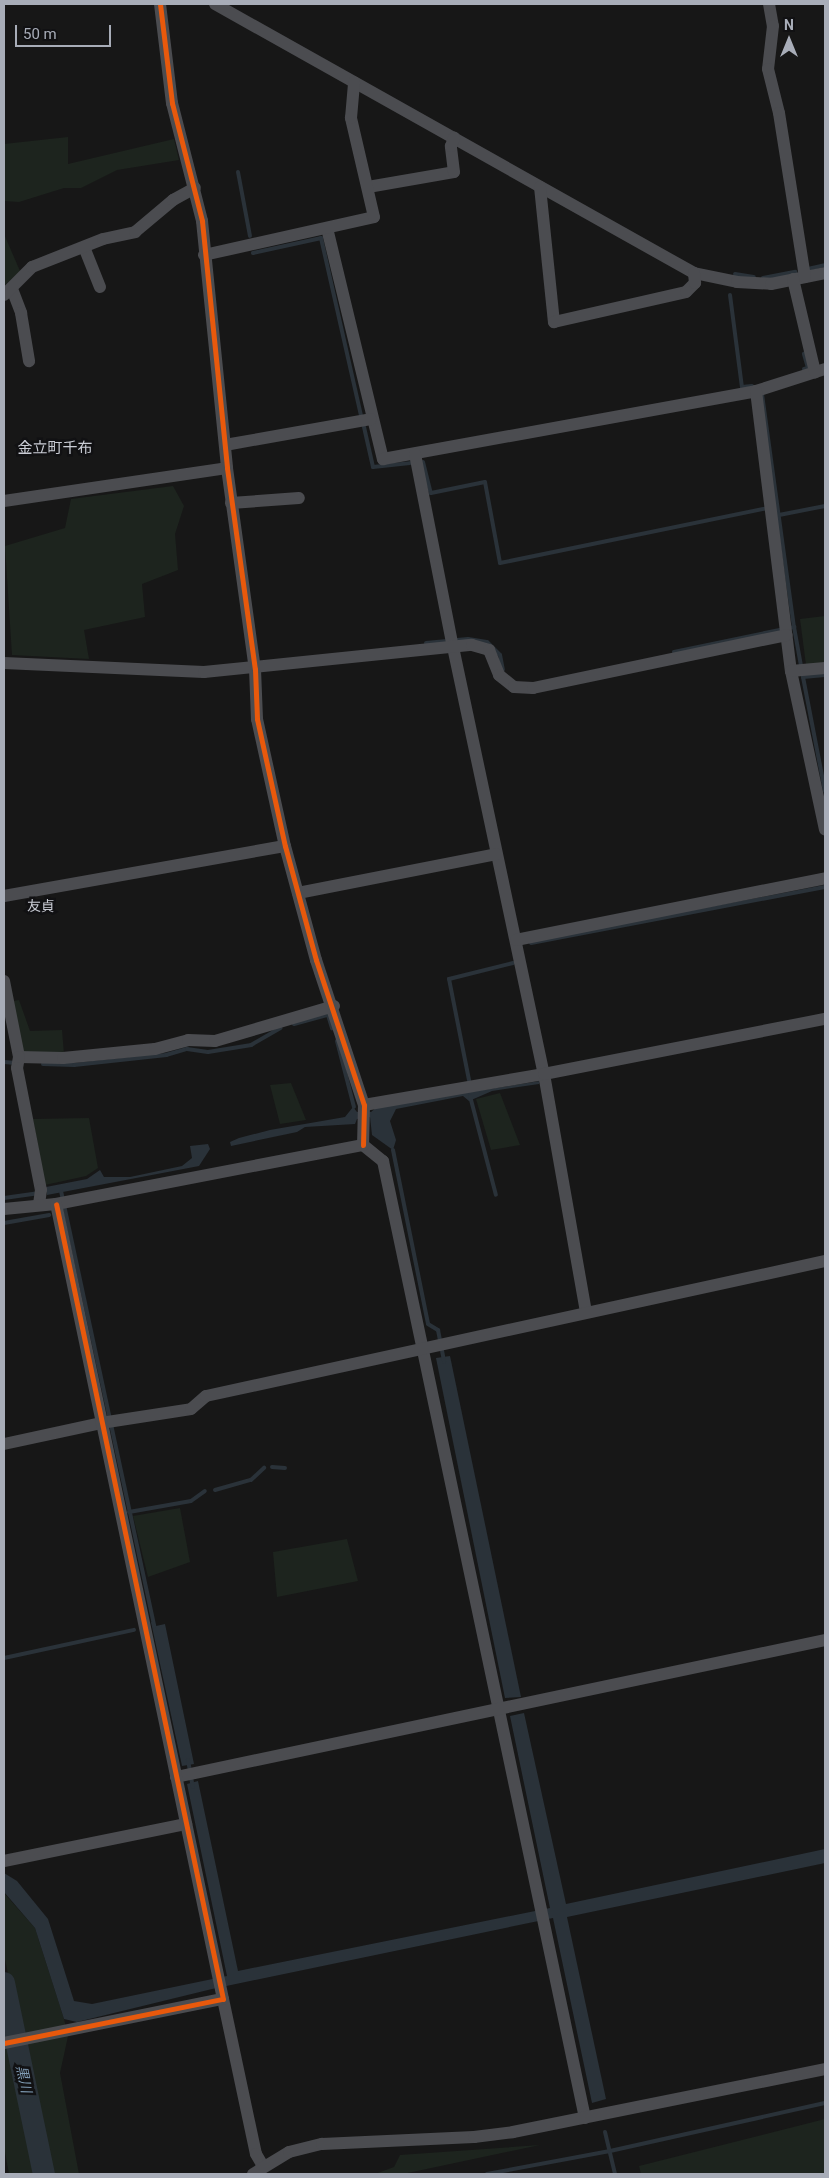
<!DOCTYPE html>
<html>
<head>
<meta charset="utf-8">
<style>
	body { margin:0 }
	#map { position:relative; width:829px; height:2178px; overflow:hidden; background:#171717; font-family:Roboto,"Noto Sans JP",sans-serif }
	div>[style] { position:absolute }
	.green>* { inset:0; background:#1d241e }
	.water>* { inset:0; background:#2a3239 }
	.stream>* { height:4px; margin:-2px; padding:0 2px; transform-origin:2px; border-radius:2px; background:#2a3239 }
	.river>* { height:22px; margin:-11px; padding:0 11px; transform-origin:11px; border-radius:11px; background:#2a3239 }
	.minor>* { height:12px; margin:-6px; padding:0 6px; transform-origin:6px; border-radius:6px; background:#4b4c50 }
	.cycleway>* { height:5px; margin:-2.5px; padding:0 2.5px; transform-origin:2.5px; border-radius:2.5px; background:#e8590c }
	span { translate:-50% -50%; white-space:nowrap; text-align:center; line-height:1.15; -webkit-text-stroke:5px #111113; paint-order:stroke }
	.neighbourhood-label { font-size:14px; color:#c9ccd4 }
	.water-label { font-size:14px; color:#7f9bb3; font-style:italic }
	.quarter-label { font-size:15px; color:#c9ccd4 }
	.frame { position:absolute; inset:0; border:5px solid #a8adb8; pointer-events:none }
	.north { position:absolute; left:764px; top:15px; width:50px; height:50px; -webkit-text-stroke:4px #111113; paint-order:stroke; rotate:0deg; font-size:14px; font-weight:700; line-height:20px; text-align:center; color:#a8adb8 }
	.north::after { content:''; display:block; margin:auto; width:18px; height:22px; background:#a8adb8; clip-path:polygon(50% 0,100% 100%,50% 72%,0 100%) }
	.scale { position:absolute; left:15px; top:25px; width:96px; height:22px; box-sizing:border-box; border:2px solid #a8adb8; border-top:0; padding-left:6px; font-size:15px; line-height:18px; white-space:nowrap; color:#a8adb8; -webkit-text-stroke:4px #111113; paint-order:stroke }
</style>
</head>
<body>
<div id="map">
	<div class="green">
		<div style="clip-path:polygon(68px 137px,68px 164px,174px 139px,179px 160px,117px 170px,81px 188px,64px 188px,19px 202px,4px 201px,4px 144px)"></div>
		<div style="clip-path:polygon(4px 234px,20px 271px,4px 286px)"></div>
		<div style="clip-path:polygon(173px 486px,184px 506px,175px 534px,178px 570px,142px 584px,145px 617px,84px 630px,89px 659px,12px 655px,5px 546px,65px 528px,71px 499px)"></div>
		<div style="clip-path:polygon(825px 616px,825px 663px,806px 665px,800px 619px)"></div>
		<div style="clip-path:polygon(19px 1000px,30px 1031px,62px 1030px,64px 1054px,22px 1052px,13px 1001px)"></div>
		<div style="clip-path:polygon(291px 1083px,306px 1120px,280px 1124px,270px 1085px)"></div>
		<div style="clip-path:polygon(500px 1093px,520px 1145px,491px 1150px,476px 1099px)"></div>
		<div style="clip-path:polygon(89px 1118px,98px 1168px,86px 1176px,45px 1185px,33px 1119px)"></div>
		<div style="clip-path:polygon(180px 1508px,190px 1562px,148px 1577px,133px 1516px)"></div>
		<div style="clip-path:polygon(347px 1539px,358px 1581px,277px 1597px,273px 1552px)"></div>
		<div style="clip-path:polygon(4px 1893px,35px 1928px,64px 2019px,68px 2036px,60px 2073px,79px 2174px,51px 2174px,4px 1955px)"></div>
		<div style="clip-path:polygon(4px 2017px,35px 2174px,9px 2174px,4px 2147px)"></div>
		<div style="clip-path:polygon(825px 2119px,825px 2174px,641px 2174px,639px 2166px)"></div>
		<div style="clip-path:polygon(540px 2145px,403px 2174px,375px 2174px,394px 2167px,400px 2155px)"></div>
	</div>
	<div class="water">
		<div style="clip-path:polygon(540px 1081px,539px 1084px,492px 1091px,469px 1101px,463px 1096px,396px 1109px,390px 1121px,396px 1140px,393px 1150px,372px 1135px,370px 1117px,357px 1119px,355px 1124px,305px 1127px,297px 1132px,231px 1146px,230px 1142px,239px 1138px,270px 1130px,345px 1117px,353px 1107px,357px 1112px,371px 1112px,378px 1106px)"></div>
		<div style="clip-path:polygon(208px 1144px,210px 1149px,199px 1166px,47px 1195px,46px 1187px,87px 1179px,100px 1170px,104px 1177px,130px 1177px,182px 1166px,192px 1158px,190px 1146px)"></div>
		<div style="clip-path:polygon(450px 1356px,521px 1697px,505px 1698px,436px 1358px)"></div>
		<div style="clip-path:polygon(154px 1621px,156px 1626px,165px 1624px,194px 1764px,182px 1766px,151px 1622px)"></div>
		<div style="clip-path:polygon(524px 1713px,566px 1904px,825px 1849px,825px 1863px,567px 1917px,606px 2099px,592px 2103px,553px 1918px,212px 1989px,77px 2022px,64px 2019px,35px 1928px,4px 1892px,4px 1873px,17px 1881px,48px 1919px,74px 2001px,92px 2004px,227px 1976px,187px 1784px,198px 1781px,238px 1971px,550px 1908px,510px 1716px)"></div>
	</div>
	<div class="stream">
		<div style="left:238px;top:172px;width:65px;rotate:79.4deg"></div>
		<div style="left:253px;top:253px;width:70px;rotate:-12.4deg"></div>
		<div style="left:321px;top:238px;width:181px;rotate:77.3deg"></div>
		<div style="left:808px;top:269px;width:17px;rotate:-13deg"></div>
		<div style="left:735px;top:274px;width:19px;rotate:9deg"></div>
		<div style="left:763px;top:278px;width:33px;rotate:-11deg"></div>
		<div style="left:730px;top:295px;width:93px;rotate:82.6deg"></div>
		<div style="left:742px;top:387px;width:10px;rotate:-6deg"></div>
		<div style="left:804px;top:369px;width:4px;rotate:-14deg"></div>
		<div style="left:808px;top:368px;width:15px;rotate:-106deg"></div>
		<div style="left:762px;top:394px;width:235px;rotate:82.2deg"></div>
		<div style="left:364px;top:427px;width:41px;rotate:77.3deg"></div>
		<div style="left:373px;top:467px;width:37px;rotate:-6deg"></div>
		<div style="left:423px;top:462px;width:32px;rotate:76deg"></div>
		<div style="left:431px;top:493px;width:55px;rotate:-11.5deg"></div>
		<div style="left:485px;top:482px;width:82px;rotate:79.5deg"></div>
		<div style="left:500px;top:563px;width:273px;rotate:-11.6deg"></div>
		<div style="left:779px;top:515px;width:47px;rotate:-11.1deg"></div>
		<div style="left:426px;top:643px;width:42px;rotate:-5.4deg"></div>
		<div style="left:468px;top:639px;width:19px;rotate:9deg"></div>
		<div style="left:487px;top:642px;width:18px;rotate:45deg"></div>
		<div style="left:500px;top:655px;width:15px;rotate:79deg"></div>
		<div style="left:674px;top:652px;width:123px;rotate:-11.8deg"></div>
		<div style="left:794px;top:627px;width:51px;rotate:79.8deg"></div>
		<div style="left:803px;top:677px;width:22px;rotate:-5deg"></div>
		<div style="left:803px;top:677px;width:116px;rotate:79.1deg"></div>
		<div style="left:531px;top:943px;width:299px;rotate:-10.8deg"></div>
		<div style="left:294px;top:1024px;width:35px;rotate:-15deg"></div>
		<div style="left:328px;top:1015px;width:14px;rotate:73deg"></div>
		<div style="left:337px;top:1041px;width:68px;rotate:75.6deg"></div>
		<div style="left:4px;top:1062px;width:12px;rotate:5deg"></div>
		<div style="left:43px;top:1064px;width:31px;rotate:2deg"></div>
		<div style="left:74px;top:1065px;width:93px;rotate:-6.2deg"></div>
		<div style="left:166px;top:1055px;width:22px;rotate:-16deg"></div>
		<div style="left:187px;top:1049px;width:21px;rotate:8deg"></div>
		<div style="left:208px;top:1052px;width:44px;rotate:-9.2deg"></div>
		<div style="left:251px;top:1045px;width:34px;rotate:-30deg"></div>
		<div style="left:469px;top:1080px;width:103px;rotate:-101.2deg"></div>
		<div style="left:449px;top:979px;width:66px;rotate:-14deg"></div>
		<div style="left:470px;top:1096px;width:102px;rotate:75.3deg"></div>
		<div style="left:393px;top:1150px;width:177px;rotate:78.6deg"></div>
		<div style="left:428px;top:1324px;width:12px;rotate:31deg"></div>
		<div style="left:438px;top:1330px;width:32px;rotate:79deg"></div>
		<div style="left:61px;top:1191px;width:445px;rotate:77.9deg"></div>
		<div style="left:4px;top:1198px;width:34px;rotate:-8deg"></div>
		<div style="left:4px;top:1223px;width:46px;rotate:-10.1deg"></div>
		<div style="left:272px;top:1467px;width:13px;rotate:4deg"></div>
		<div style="left:215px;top:1490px;width:37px;rotate:-16deg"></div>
		<div style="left:251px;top:1480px;width:18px;rotate:-43deg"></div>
		<div style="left:129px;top:1512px;width:63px;rotate:-10.1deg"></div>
		<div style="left:191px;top:1501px;width:17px;rotate:-36deg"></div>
		<div style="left:4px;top:1658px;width:133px;rotate:-12.2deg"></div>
		<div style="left:188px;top:1760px;width:27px;rotate:80deg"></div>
		<div style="left:605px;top:2132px;width:43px;rotate:76.6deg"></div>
		<div style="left:487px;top:2174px;width:125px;rotate:-10.6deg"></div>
		<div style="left:610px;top:2151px;width:220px;rotate:-12.6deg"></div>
	</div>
	<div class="river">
		<div style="left:4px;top:1983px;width:195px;rotate:78.2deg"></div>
	</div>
	<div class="minor">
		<div style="left:160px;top:4px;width:100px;rotate:83.1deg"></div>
		<div style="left:172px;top:103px;width:122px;rotate:75.7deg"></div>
		<div style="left:202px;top:221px;width:248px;rotate:84.2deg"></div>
		<div style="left:227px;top:468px;width:203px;rotate:82.1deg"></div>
		<div style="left:255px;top:669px;width:50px;rotate:87.7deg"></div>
		<div style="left:257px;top:719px;width:130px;rotate:77.6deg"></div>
		<div style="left:285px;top:846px;width:118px;rotate:74.8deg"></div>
		<div style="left:316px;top:960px;width:153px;rotate:71.7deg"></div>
		<div style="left:364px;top:1105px;width:40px;rotate:91.4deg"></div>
		<div style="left:215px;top:4px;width:549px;rotate:29.32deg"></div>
		<div style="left:694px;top:273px;width:44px;rotate:11.8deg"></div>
		<div style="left:737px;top:282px;width:34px;rotate:3deg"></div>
		<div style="left:771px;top:284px;width:55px;rotate:-11.5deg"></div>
		<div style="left:769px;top:4px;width:22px;rotate:80deg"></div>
		<div style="left:773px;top:26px;width:43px;rotate:96.6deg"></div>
		<div style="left:768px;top:69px;width:45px;rotate:76deg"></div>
		<div style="left:779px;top:113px;width:166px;rotate:81deg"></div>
		<div style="left:368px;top:187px;width:87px;rotate:-9.9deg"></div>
		<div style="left:454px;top:172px;width:26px;rotate:-97deg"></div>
		<div style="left:451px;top:146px;width:9px;rotate:-69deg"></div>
		<div style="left:540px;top:187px;width:136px;rotate:84.1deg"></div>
		<div style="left:554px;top:322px;width:135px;rotate:-12.8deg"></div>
		<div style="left:686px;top:292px;width:13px;rotate:-45deg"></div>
		<div style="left:695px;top:283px;width:10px;rotate:-96deg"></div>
		<div style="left:327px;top:228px;width:238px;rotate:76.4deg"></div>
		<div style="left:383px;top:459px;width:379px;rotate:-10.3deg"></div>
		<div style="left:756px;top:391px;width:72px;rotate:-17.7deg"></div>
		<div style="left:84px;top:247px;width:43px;rotate:68.2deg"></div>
		<div style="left:204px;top:255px;width:174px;rotate:-12.6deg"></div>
		<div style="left:374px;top:217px;width:102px;rotate:-103.1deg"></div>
		<div style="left:351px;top:118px;width:36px;rotate:-85deg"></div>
		<div style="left:793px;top:279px;width:96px;rotate:76.7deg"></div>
		<div style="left:12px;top:289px;width:26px;rotate:69deg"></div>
		<div style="left:21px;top:313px;width:49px;rotate:80.5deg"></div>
		<div style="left:4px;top:295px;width:40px;rotate:-45deg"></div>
		<div style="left:32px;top:267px;width:76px;rotate:-21.5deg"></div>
		<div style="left:103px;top:239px;width:33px;rotate:-12deg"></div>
		<div style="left:135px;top:232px;width:50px;rotate:-40.1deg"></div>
		<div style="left:173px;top:200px;width:25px;rotate:-29deg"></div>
		<div style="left:756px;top:391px;width:282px;rotate:82.9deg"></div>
		<div style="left:791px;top:671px;width:162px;rotate:77.9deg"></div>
		<div style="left:225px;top:445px;width:148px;rotate:-10.1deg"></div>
		<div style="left:415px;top:454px;width:197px;rotate:78.9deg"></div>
		<div style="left:453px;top:647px;width:437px;rotate:78deg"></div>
		<div style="left:544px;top:1074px;width:242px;rotate:80deg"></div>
		<div style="left:4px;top:501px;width:225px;rotate:-8.4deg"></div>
		<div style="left:231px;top:503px;width:68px;rotate:-4.2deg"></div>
		<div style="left:4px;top:663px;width:200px;rotate:2.6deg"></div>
		<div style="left:204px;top:672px;width:269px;rotate:-5.8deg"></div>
		<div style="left:472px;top:645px;width:18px;rotate:16deg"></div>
		<div style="left:489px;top:650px;width:27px;rotate:68deg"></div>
		<div style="left:499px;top:675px;width:19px;rotate:39deg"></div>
		<div style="left:514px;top:687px;width:19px;rotate:3deg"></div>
		<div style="left:533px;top:688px;width:259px;rotate:-11.8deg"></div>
		<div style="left:791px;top:671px;width:34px;rotate:-5deg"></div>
		<div style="left:298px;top:893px;width:202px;rotate:-11.1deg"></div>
		<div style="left:4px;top:896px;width:285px;rotate:-10.1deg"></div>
		<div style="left:516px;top:940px;width:315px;rotate:-11.3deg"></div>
		<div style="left:4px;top:981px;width:77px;rotate:78.8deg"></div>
		<div style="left:19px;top:1057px;width:44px;rotate:1.3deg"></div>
		<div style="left:63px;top:1058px;width:92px;rotate:-5.6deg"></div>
		<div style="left:155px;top:1049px;width:34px;rotate:-15deg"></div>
		<div style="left:188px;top:1040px;width:27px;rotate:2deg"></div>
		<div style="left:215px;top:1041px;width:124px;rotate:-16.4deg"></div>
		<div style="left:19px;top:1057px;width:11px;rotate:100deg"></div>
		<div style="left:17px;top:1068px;width:124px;rotate:78.9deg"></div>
		<div style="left:41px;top:1190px;width:15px;rotate:98deg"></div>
		<div style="left:364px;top:1105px;width:183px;rotate:-9.8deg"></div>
		<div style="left:544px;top:1074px;width:286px;rotate:-11.1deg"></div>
		<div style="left:363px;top:1145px;width:26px;rotate:39deg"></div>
		<div style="left:383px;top:1161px;width:978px;rotate:78.08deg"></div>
		<div style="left:4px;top:1209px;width:52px;rotate:-5.5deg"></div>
		<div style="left:56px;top:1204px;width:313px;rotate:-10.9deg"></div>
		<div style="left:4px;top:1444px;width:99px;rotate:-12.2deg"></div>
		<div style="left:101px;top:1423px;width:91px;rotate:-8.8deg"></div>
		<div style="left:191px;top:1409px;width:20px;rotate:-41deg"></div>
		<div style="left:206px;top:1396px;width:634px;rotate:-12.3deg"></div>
		<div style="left:176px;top:1777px;width:663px;rotate:-11.92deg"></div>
		<div style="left:4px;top:1861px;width:186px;rotate:-11.5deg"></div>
		<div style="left:223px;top:1999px;width:158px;rotate:78deg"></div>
		<div style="left:256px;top:2154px;width:14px;rotate:60deg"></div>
		<div style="left:4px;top:2043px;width:223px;rotate:-11.4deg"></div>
		<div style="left:223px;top:1999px;width:812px;rotate:-101.86deg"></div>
		<div style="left:253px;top:2174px;width:42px;rotate:-31.4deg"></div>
		<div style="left:289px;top:2152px;width:34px;rotate:-14deg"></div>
		<div style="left:322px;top:2144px;width:152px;rotate:-2.6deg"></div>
		<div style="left:474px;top:2137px;width:39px;rotate:-7deg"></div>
		<div style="left:513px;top:2132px;width:318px;rotate:-11.4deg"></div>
	</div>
	<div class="cycleway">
		<div style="left:160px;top:4px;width:100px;rotate:83.1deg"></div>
		<div style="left:172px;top:103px;width:122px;rotate:75.7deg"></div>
		<div style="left:202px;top:221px;width:248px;rotate:84.2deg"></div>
		<div style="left:227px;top:468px;width:203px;rotate:82.1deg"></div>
		<div style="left:255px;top:669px;width:50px;rotate:87.7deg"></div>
		<div style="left:257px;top:719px;width:130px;rotate:77.6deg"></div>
		<div style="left:285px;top:846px;width:118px;rotate:74.8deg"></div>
		<div style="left:316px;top:960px;width:153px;rotate:71.7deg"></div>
		<div style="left:364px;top:1105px;width:40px;rotate:91.4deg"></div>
		<div style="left:4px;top:2043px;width:223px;rotate:-11.4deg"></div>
		<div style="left:223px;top:1999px;width:812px;rotate:-101.86deg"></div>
	</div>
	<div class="neighbourhood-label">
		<span style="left:41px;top:906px">友貞</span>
	</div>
	<div class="water-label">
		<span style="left:24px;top:2079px;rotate:78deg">黒川</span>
	</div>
	<div class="quarter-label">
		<span style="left:55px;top:449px">金立町千布</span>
	</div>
	<div class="frame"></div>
	<div class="north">N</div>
	<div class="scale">50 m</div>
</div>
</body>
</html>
